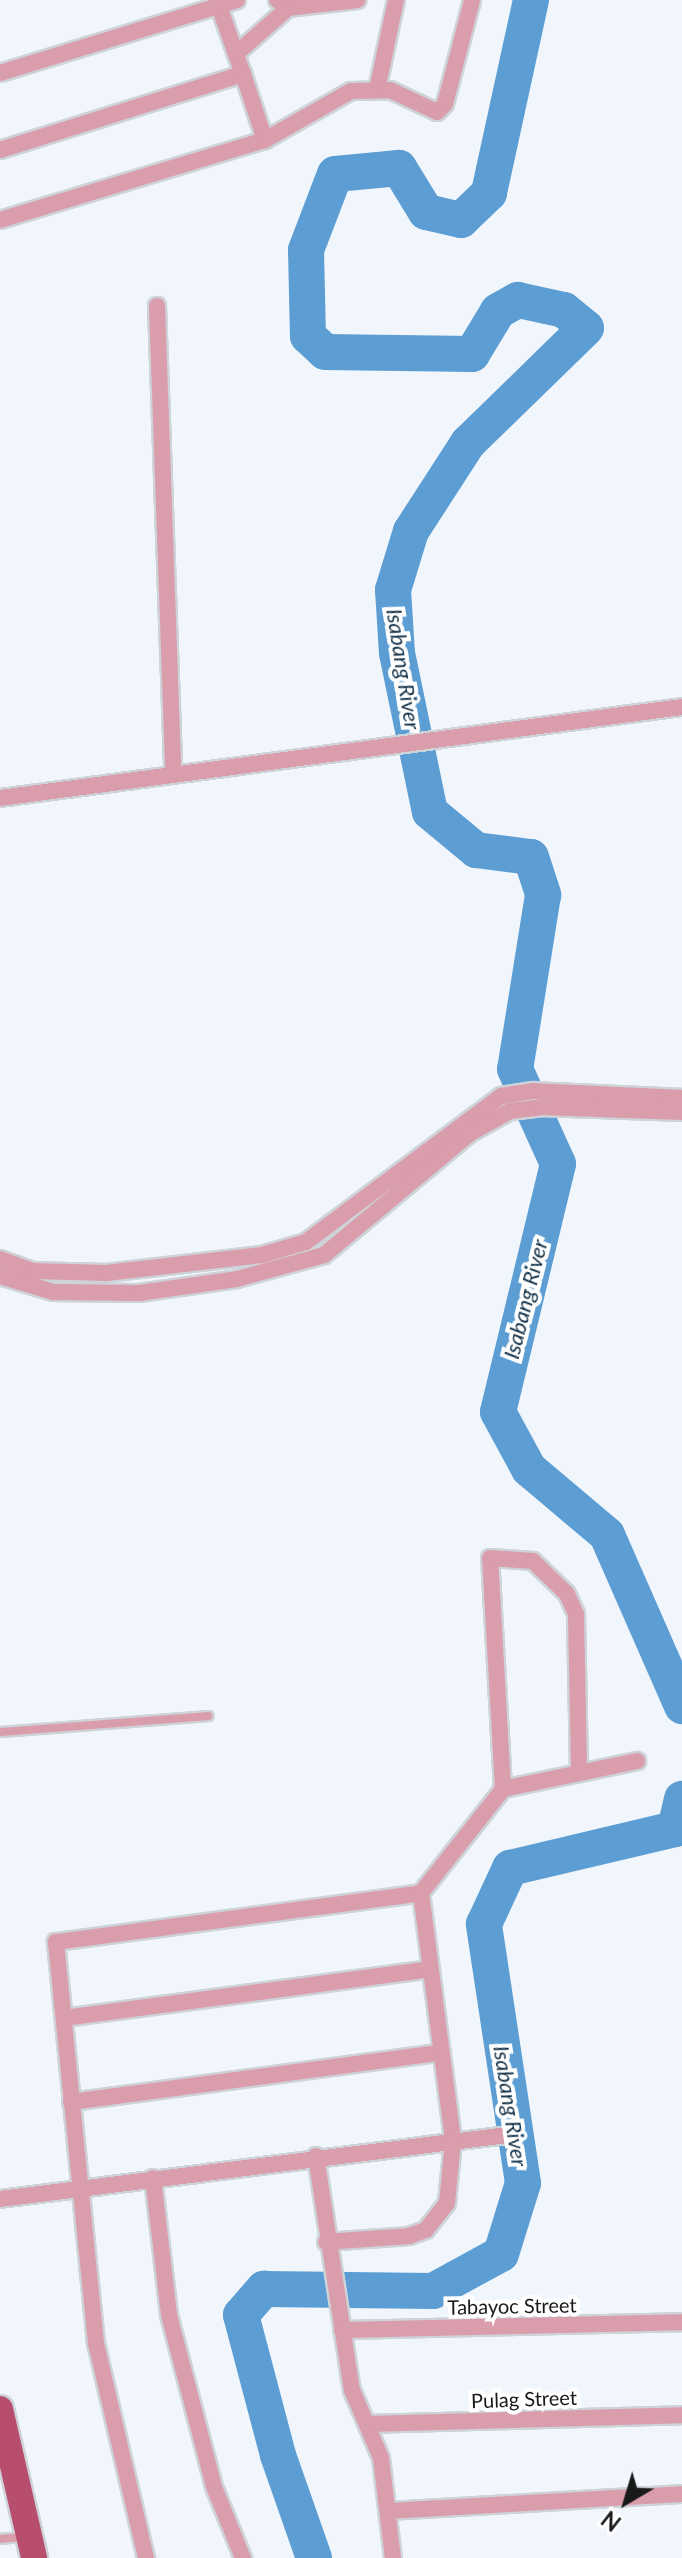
<!DOCTYPE html>
<html>
<head>
<meta charset="utf-8">
<style>
	body { margin:0 }
	#map { position:relative; width:682px; height:2558px; overflow:hidden; background:#f1f6fd; font-family:Lato,sans-serif }
	div>[style] { position:absolute }
	.river>* { height:36px; margin:-18px; padding:0 18px; transform-origin:18px; border-radius:18px; background:#5c9ed3 }
	.roads { filter:drop-shadow(2px 0 #ced3d9) drop-shadow(-2px 0 #ced3d9) drop-shadow(0 2px #ced3d9) drop-shadow(0 -2px #ced3d9) }
	.service>* { height:8px; margin:-4px; padding:0 4px; transform-origin:4px; border-radius:4px; background:#da9dab }
	.minor>* { height:16px; margin:-8px; padding:0 8px; transform-origin:8px; border-radius:8px; background:#da9dab }
	.primary>* { height:26px; margin:-13px; padding:0 13px; transform-origin:13px; border-radius:13px; background:#b84e6d }
	span { translate:-50% -50%; white-space:nowrap; text-align:center; line-height:1.15; -webkit-text-stroke:8px #fff; paint-order:stroke }
	.street-label { font-size:20px; color:#18191b }
	.water-label { font-size:22px; color:#153248; font-style:italic }
	.north { position:absolute; left:586px; top:2462px; width:80px; height:80px; -webkit-text-stroke:6px #fff; paint-order:stroke; rotate:218deg; font-size:22px; font-weight:700; line-height:32px; text-align:center; color:#18191b }
	.north::after { content:''; display:block; margin:auto; width:28px; height:36px; background:#18191b; clip-path:polygon(50% 0,100% 100%,50% 72%,0 100%) }
</style>
</head>
<body>
<div id="map">
	<div class="river">
		<div style="left:531px;top:0;width:198px;rotate:102.3deg"></div>
		<div style="left:489px;top:193px;width:39px;rotate:136deg"></div>
		<div style="left:461px;top:220px;width:36px;rotate:-167deg"></div>
		<div style="left:426px;top:212px;width:52px;rotate:-121.5deg"></div>
		<div style="left:399px;top:168px;width:64px;rotate:174.6deg"></div>
		<div style="left:335px;top:174px;width:81px;rotate:110.9deg"></div>
		<div style="left:306px;top:250px;width:86px;rotate:88.7deg"></div>
		<div style="left:308px;top:336px;width:23px;rotate:43deg"></div>
		<div style="left:325px;top:352px;width:147px;rotate:0.8deg"></div>
		<div style="left:472px;top:354px;width:50px;rotate:-58.8deg"></div>
		<div style="left:498px;top:311px;width:23px;rotate:-29deg"></div>
		<div style="left:518px;top:300px;width:47px;rotate:12.3deg"></div>
		<div style="left:564px;top:310px;width:28px;rotate:39deg"></div>
		<div style="left:586px;top:328px;width:165px;rotate:135.7deg"></div>
		<div style="left:468px;top:443px;width:105px;rotate:122.9deg"></div>
		<div style="left:411px;top:531px;width:62px;rotate:107deg"></div>
		<div style="left:393px;top:590px;width:63px;rotate:86.4deg"></div>
		<div style="left:397px;top:653px;width:162px;rotate:78.3deg"></div>
		<div style="left:430px;top:812px;width:60px;rotate:39.6deg"></div>
		<div style="left:476px;top:850px;width:55px;rotate:7.3deg"></div>
		<div style="left:531px;top:857px;width:40px;rotate:72deg"></div>
		<div style="left:543px;top:895px;width:176px;rotate:99.1deg"></div>
		<div style="left:515px;top:1069px;width:104px;rotate:65.6deg"></div>
		<div style="left:558px;top:1164px;width:255px;rotate:103.6deg"></div>
		<div style="left:498px;top:1412px;width:65px;rotate:61.5deg"></div>
		<div style="left:529px;top:1469px;width:102px;rotate:40.2deg"></div>
		<div style="left:607px;top:1535px;width:187px;rotate:66.3deg"></div>
		<div style="left:314px;top:2558px;width:109px;rotate:-109.3deg"></div>
		<div style="left:278px;top:2455px;width:145px;rotate:-104.8deg"></div>
		<div style="left:241px;top:2315px;width:35px;rotate:-49deg"></div>
		<div style="left:264px;top:2289px;width:169px;rotate:0.7deg"></div>
		<div style="left:433px;top:2291px;width:77px;rotate:-28.6deg"></div>
		<div style="left:501px;top:2254px;width:74px;rotate:-72.8deg"></div>
		<div style="left:523px;top:2183px;width:262px;rotate:-98.6deg"></div>
		<div style="left:484px;top:1924px;width:62px;rotate:-65.1deg"></div>
		<div style="left:510px;top:1868px;width:170px;rotate:-13.3deg"></div>
		<div style="left:675px;top:1829px;width:31px;rotate:-77deg"></div>
	</div>
	<div class="roads">
		<div class="service">
			<div style="left:0;top:1732px;width:209px;rotate:-4.4deg"></div>
			<div style="left:0;top:2539px;width:25px;rotate:-5deg"></div>
		</div>
		<div class="minor">
			<div style="left:277px;top:0;width:14px;rotate:36deg"></div>
			<div style="left:288px;top:8px;width:70px;rotate:-6.5deg"></div>
			<div style="left:219px;top:6px;width:72px;rotate:70.6deg"></div>
			<div style="left:236px;top:54px;width:69px;rotate:-41.5deg"></div>
			<div style="left:0;top:73px;width:248px;rotate:-17.1deg"></div>
			<div style="left:377px;top:90px;width:92px;rotate:-78.1deg"></div>
			<div style="left:0;top:150px;width:255px;rotate:-17.4deg"></div>
			<div style="left:243px;top:74px;width:70px;rotate:71.6deg"></div>
			<div style="left:0;top:220px;width:277px;rotate:-16.8deg"></div>
			<div style="left:265px;top:140px;width:99px;rotate:-29.7deg"></div>
			<div style="left:351px;top:91px;width:39px;rotate:-1deg"></div>
			<div style="left:390px;top:90px;width:52px;rotate:25.1deg"></div>
			<div style="left:437px;top:112px;width:11px;rotate:-45deg"></div>
			<div style="left:445px;top:104px;width:107px;rotate:-75.4deg"></div>
			<div style="left:157px;top:306px;width:468px;rotate:88deg"></div>
			<div style="left:0;top:798px;width:688px;rotate:-7.6deg"></div>
			<div style="left:0;top:1259px;width:35px;rotate:20deg"></div>
			<div style="left:33px;top:1271px;width:73px;rotate:1.6deg"></div>
			<div style="left:106px;top:1273px;width:157px;rotate:-6.6deg"></div>
			<div style="left:262px;top:1255px;width:46px;rotate:-16.5deg"></div>
			<div style="left:306px;top:1242px;width:244px;rotate:-36.8deg"></div>
			<div style="left:501px;top:1096px;width:33px;rotate:-9deg"></div>
			<div style="left:534px;top:1091px;width:148px;rotate:2.7deg"></div>
			<div style="left:0;top:1276px;width:55px;rotate:16.8deg"></div>
			<div style="left:53px;top:1292px;width:86px;rotate:0.7deg"></div>
			<div style="left:139px;top:1293px;width:99px;rotate:-8.1deg"></div>
			<div style="left:237px;top:1279px;width:90px;rotate:-15.4deg"></div>
			<div style="left:324px;top:1255px;width:189px;rotate:-39.8deg"></div>
			<div style="left:469px;top:1134px;width:47px;rotate:-29.3deg"></div>
			<div style="left:510px;top:1111px;width:31px;rotate:-7deg"></div>
			<div style="left:541px;top:1107px;width:141px;rotate:2deg"></div>
			<div style="left:503px;top:1789px;width:231px;rotate:-93.2deg"></div>
			<div style="left:490px;top:1558px;width:43px;rotate:4deg"></div>
			<div style="left:533px;top:1561px;width:47px;rotate:44.1deg"></div>
			<div style="left:567px;top:1594px;width:22px;rotate:66deg"></div>
			<div style="left:576px;top:1614px;width:159px;rotate:88.9deg"></div>
			<div style="left:421px;top:1893px;width:132px;rotate:-51.7deg"></div>
			<div style="left:503px;top:1789px;width:137px;rotate:-11.8deg"></div>
			<div style="left:64px;top:2018px;width:369px;rotate:-7.6deg"></div>
			<div style="left:71px;top:2102px;width:371px;rotate:-7.6deg"></div>
			<div style="left:316px;top:2156px;width:237px;rotate:81.3deg"></div>
			<div style="left:352px;top:2390px;width:74px;rotate:66.9deg"></div>
			<div style="left:381px;top:2458px;width:101px;rotate:83.2deg"></div>
			<div style="left:153px;top:2178px;width:138px;rotate:83.3deg"></div>
			<div style="left:169px;top:2315px;width:178px;rotate:75.3deg"></div>
			<div style="left:214px;top:2487px;width:77px;rotate:67.8deg"></div>
			<div style="left:0;top:2199px;width:511px;rotate:-7.19deg"></div>
			<div style="left:342px;top:2330px;width:340px;rotate:-1.3deg"></div>
			<div style="left:367px;top:2424px;width:315px;rotate:-1.6deg"></div>
			<div style="left:388px;top:2511px;width:294px;rotate:-3.3deg"></div>
			<div style="left:146px;top:2558px;width:221px;rotate:-103.1deg"></div>
			<div style="left:96px;top:2343px;width:403px;rotate:-95.7deg"></div>
			<div style="left:56px;top:1942px;width:368px;rotate:-7.6deg"></div>
			<div style="left:421px;top:1893px;width:250px;rotate:82.6deg"></div>
			<div style="left:453px;top:2141px;width:62px;rotate:95.5deg"></div>
			<div style="left:447px;top:2203px;width:34px;rotate:128deg"></div>
			<div style="left:426px;top:2230px;width:18px;rotate:161deg"></div>
			<div style="left:409px;top:2236px;width:83px;rotate:175.9deg"></div>
		</div>
		<div class="primary">
			<div style="left:0;top:2409px;width:153px;rotate:77.1deg"></div>
		</div>
	</div>
	<div class="street-label">
		<span style="left:512px;top:2306px;rotate:-1deg">Tabayoc Street</span>
		<span style="left:524px;top:2399px;rotate:-2deg">Pulag Street</span>
	</div>
	<div class="water-label">
		<span style="left:404px;top:669px;rotate:81deg">Isabang River</span>
		<span style="left:525px;top:1299px;rotate:-76deg">Isabang River</span>
		<span style="left:511px;top:2106px;rotate:81deg">Isabang River</span>
	</div>
	<div class="north">N</div>
</div>
</body>
</html>
